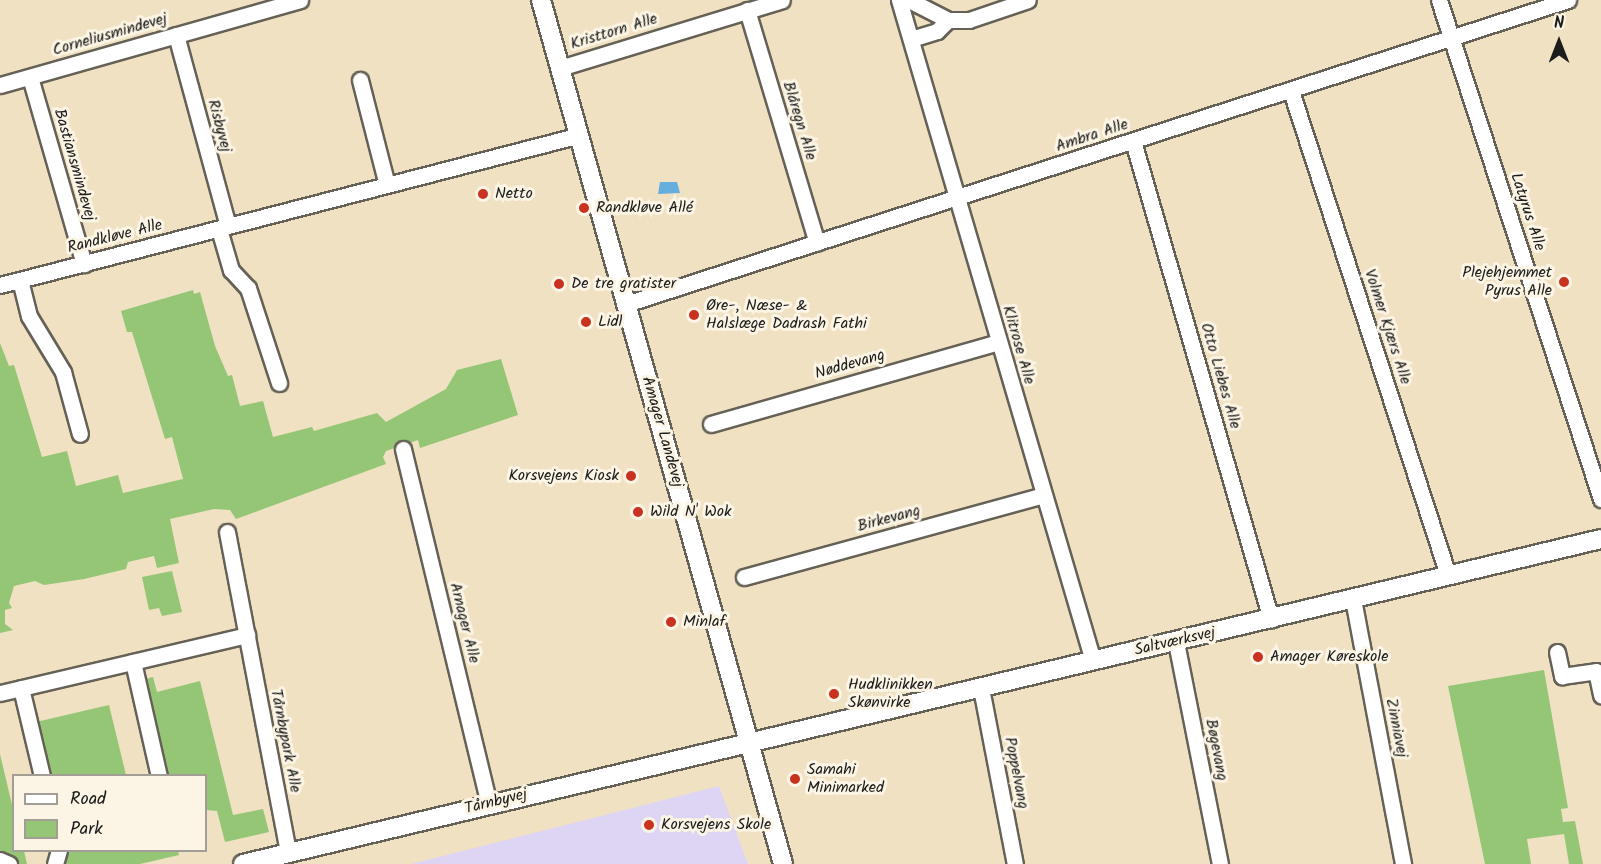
<!DOCTYPE html>
<html>
<head>
<meta charset="utf-8">
<style>
	body { margin:0 }
	#map { position:relative; width:1601px; height:864px; overflow:hidden; background:#f0e1c2; font-family:Kalam,sans-serif }
	div>[style] { position:absolute }
	.built>* { inset:0; background:#ded5f5 }
	.green>* { inset:0; background:#95c676 }
	.water>* { inset:0; background:#65aedd }
	.roads { filter:drop-shadow(2px 0 #666156) drop-shadow(-2px 0 #666156) drop-shadow(0 2px #666156) drop-shadow(0 -2px #666156) }
	.minor>* { height:15px; margin:-7.5px; padding:0 7.5px; transform-origin:7.5px; border-radius:7.5px; background:#fff }
	.tertiary>* { height:18px; margin:-9px; padding:0 9px; transform-origin:9px; border-radius:9px; background:#fff }
	.dots>* { width:16px; height:16px; translate:-50% -50%; box-sizing:border-box; border:3px solid #fcf5e5; border-radius:50% }
	span { translate:-50% -50%; white-space:nowrap; text-align:center; line-height:1.15; -webkit-text-stroke:6px #fcf5e5; paint-order:stroke }
	.street-label { font-size:16px; color:#1c1c1c }
	.poi-label { font-size:16px; color:#1c1c1c }
	.left { translate:0 -50%; text-align:left }
	.right { translate:-100% -50%; text-align:right }
	.legend { position:absolute; left:12px; top:774px; width:195px; height:78px; box-sizing:border-box; background:#fcf5e5; border:2px solid #a29e95; margin:0; padding:8px 10px; list-style:none; font-size:18px; color:#1c1c1c }
	.legend li { display:flex; align-items:center; gap:12px; height:30px }
	.legend b { width:30px; border:2px solid #a29e95 }
	.north { position:absolute; left:1529px; top:12px; width:60px; height:60px; -webkit-text-stroke:4px #fcf5e5; paint-order:stroke; rotate:0deg; font-size:16px; font-weight:700; line-height:24px; text-align:center; color:#1c1c1c }
	.north::after { content:''; display:block; margin:auto; width:21px; height:27px; background:#1c1c1c; clip-path:polygon(50% 0,100% 100%,50% 72%,0 100%) }
</style>
</head>
<body>
<div id="map">
	<div class="built">
		<div style="clip-path:polygon(719px 786px,748px 864px,411px 864px)"></div>
	</div>
	<div class="green">
		<div style="clip-path:polygon(193px 290px,194px 294px,200px 292px,215px 346px,228px 376px,232px 375px,240px 406px,263px 401px,273px 437px,312px 427px,314px 431px,377px 413px,386px 422px,446px 389px,457px 370px,501px 359px,518px 415px,420px 448px,418px 440px,386px 451px,383px 457px,386px 464px,236px 519px,230px 510px,214px 509px,170px 519px,179px 563px,157px 568px,154px 556px,128px 562px,126px 569px,84px 579px,44px 585px,35px 581px,14px 586px,9px 603px,12px 608px,5px 610px,5px 624px,13px 630px,0 633px,0 343px,9px 366px,14px 365px,42px 457px,67px 451px,76px 486px,118px 475px,123px 493px,183px 479px,172px 437px,165px 439px,132px 332px,127px 332px,121px 311px)"></div>
		<div style="clip-path:polygon(172px 571px,182px 612px,162px 616px,159px 608px,149px 610px,142px 577px)"></div>
		<div style="clip-path:polygon(1544px 670px,1568px 808px,1561px 809px,1563px 822px,1575px 821px,1583px 864px,1569px 864px,1564px 834px,1527px 839px,1531px 864px,1485px 864px,1448px 686px)"></div>
		<div style="clip-path:polygon(153px 677px,157px 692px,200px 681px,233px 815px,263px 809px,269px 832px,225px 842px,217px 811px,206px 810px,206px 776px,168px 775px,145px 679px)"></div>
		<div style="clip-path:polygon(109px 705px,126px 775px,49px 775px,36px 722px)"></div>
		<div style="clip-path:polygon(0 754px,13px 809px,14px 850px,24px 851px,27px 864px,17px 864px,0 854px)"></div>
		<div style="clip-path:polygon(178px 850px,179px 855px,140px 864px,64px 864px,67px 851px)"></div>
	</div>
	<div class="water">
		<div style="clip-path:polygon(660px 182px,677px 182px,680px 193px,658px 194px)"></div>
	</div>
	<div class="roads">
		<div class="minor">
			<div style="left:899px;top:0;width:689px;rotate:73.64deg"></div>
			<div style="left:909px;top:0;width:44px;rotate:27.1deg"></div>
			<div style="left:948px;top:20px;width:21px"></div>
			<div style="left:969px;top:20px;width:62px;rotate:-18.7deg"></div>
			<div style="left:1439px;top:0;width:525px;rotate:72.01deg"></div>
			<div style="left:747px;top:10px;width:243px;rotate:73.3deg"></div>
			<div style="left:176px;top:35px;width:198px;rotate:74.8deg"></div>
			<div style="left:911px;top:39px;width:27px;rotate:-17deg"></div>
			<div style="left:937px;top:31px;width:16px;rotate:-45deg"></div>
			<div style="left:560px;top:68px;width:232px;rotate:-17deg"></div>
			<div style="left:30px;top:77px;width:195px;rotate:73.9deg"></div>
			<div style="left:360px;top:80px;width:108px;rotate:75.6deg"></div>
			<div style="left:0;top:85px;width:312px;rotate:-15.8deg"></div>
			<div style="left:1291px;top:91px;width:509px;rotate:72.03deg"></div>
			<div style="left:1133px;top:141px;width:498px;rotate:73.9deg"></div>
			<div style="left:219px;top:229px;width:43px;rotate:73.7deg"></div>
			<div style="left:231px;top:270px;width:25px;rotate:47deg"></div>
			<div style="left:248px;top:288px;width:100px;rotate:71.9deg"></div>
			<div style="left:20px;top:280px;width:37px;rotate:76deg"></div>
			<div style="left:29px;top:316px;width:66px;rotate:58.7deg"></div>
			<div style="left:63px;top:372px;width:64px;rotate:74.7deg"></div>
			<div style="left:0;top:285px;width:599px;rotate:-14.5deg"></div>
			<div style="left:626px;top:304px;width:990px;rotate:-17.89deg"></div>
			<div style="left:711px;top:424px;width:298px;rotate:-15.9deg"></div>
			<div style="left:403px;top:449px;width:365px;rotate:76.4deg"></div>
			<div style="left:227px;top:532px;width:327px;rotate:79.2deg"></div>
			<div style="left:744px;top:577px;width:310px;rotate:-15.3deg"></div>
			<div style="left:1353px;top:599px;width:270px;rotate:79.3deg"></div>
			<div style="left:1176px;top:642px;width:226px;rotate:78.8deg"></div>
			<div style="left:1557px;top:652px;width:25px;rotate:78deg"></div>
			<div style="left:1562px;top:676px;width:34px;rotate:-8deg"></div>
			<div style="left:1596px;top:671px;width:25px;rotate:78deg"></div>
			<div style="left:133px;top:662px;width:117px;rotate:77.2deg"></div>
			<div style="left:21px;top:688px;width:90px;rotate:76.6deg"></div>
			<div style="left:981px;top:688px;width:179px;rotate:79.1deg"></div>
			<div style="left:0;top:693px;width:254px;rotate:-13.2deg"></div>
			<div style="left:0;top:860px;width:10px;rotate:24deg"></div>
			<div style="left:55px;top:864px;width:15px;rotate:-74deg"></div>
		</div>
		<div class="tertiary">
			<div style="left:541px;top:0;width:897px;rotate:74.35deg"></div>
			<div style="left:243px;top:864px;width:1396px;rotate:-13.46deg"></div>
		</div>
	</div>
	<div class="dots">
		<div style="left:483px;top:194px;background:#c8321e"></div>
		<div style="left:584px;top:208px;background:#c8321e"></div>
		<div style="left:1564px;top:282px;background:#c8321e"></div>
		<div style="left:559px;top:284px;background:#c8321e"></div>
		<div style="left:694px;top:315px;background:#c8321e"></div>
		<div style="left:586px;top:322px;background:#c8321e"></div>
		<div style="left:631px;top:476px;background:#c8321e"></div>
		<div style="left:638px;top:512px;background:#c8321e"></div>
		<div style="left:671px;top:622px;background:#c8321e"></div>
		<div style="left:1258px;top:657px;background:#c8321e"></div>
		<div style="left:834px;top:694px;background:#c8321e"></div>
		<div style="left:795px;top:779px;background:#c8321e"></div>
		<div style="left:649px;top:825px;background:#c8321e"></div>
	</div>
	<div class="street-label">
		<span style="left:614px;top:32px;rotate:-17deg">Kristtorn Alle</span>
		<span style="left:110px;top:35px;rotate:-16deg">Corneliusmindevej</span>
		<span style="left:799px;top:121px;rotate:73deg">Blåregn Alle</span>
		<span style="left:219px;top:126px;rotate:75deg">Risbyvej</span>
		<span style="left:1092px;top:136px;rotate:-18deg">Ambra Alle</span>
		<span style="left:74px;top:165px;rotate:74deg">Bastiansmindevej</span>
		<span style="left:1527px;top:212px;rotate:72deg">Latyrus Alle</span>
		<span style="left:115px;top:237px;rotate:-14deg">Randkløve Alle</span>
		<span style="left:1387px;top:327px;rotate:72deg">Volmer Kjærs Alle</span>
		<span style="left:1018px;top:345px;rotate:74deg">Klitrose Alle</span>
		<span style="left:850px;top:365px;rotate:-16deg">Nøddevang</span>
		<span style="left:1220px;top:376px;rotate:74deg">Otto Liebes Alle</span>
		<span style="left:662px;top:432px;rotate:74deg">Amager Landevej</span>
		<span style="left:889px;top:519px;rotate:-15deg">Birkevang</span>
		<span style="left:464px;top:623px;rotate:76deg">Arnager Alle</span>
		<span style="left:1175px;top:642px;rotate:-13deg">Saltværksvej</span>
		<span style="left:1396px;top:728px;rotate:79deg">Zinniavej</span>
		<span style="left:285px;top:741px;rotate:79deg">Tårnbypark Alle</span>
		<span style="left:1216px;top:750px;rotate:79deg">Bøgevang</span>
		<span style="left:1016px;top:773px;rotate:79deg">Poppelvang</span>
		<span style="left:496px;top:802px;rotate:-14deg">Tårnbyvej</span>
	</div>
	<div class="poi-label">
		<span class="left" style="left:495px;top:194px">Netto</span>
		<span class="left" style="left:596px;top:208px">Randkløve Allé</span>
		<span class="right" style="left:1552px;top:282px">Plejehjemmet<br>Pyrus Alle</span>
		<span class="left" style="left:571px;top:284px">De tre gratister</span>
		<span class="left" style="left:706px;top:315px">Øre-, Næse- &amp;<br>Halslæge Dadrash Fathi</span>
		<span class="left" style="left:598px;top:322px">Lidl</span>
		<span class="right" style="left:619px;top:476px">Korsvejens Kiosk</span>
		<span class="left" style="left:650px;top:512px">Wild N' Wok</span>
		<span class="left" style="left:683px;top:622px">Minlaf</span>
		<span class="left" style="left:1270px;top:657px">Amager Køreskole</span>
		<span class="left" style="left:848px;top:694px">Hudklinikken<br>Skønvirke</span>
		<span class="left" style="left:807px;top:779px">Samahi<br>Minimarked</span>
		<span class="left" style="left:661px;top:825px">Korsvejens Skole</span>
	</div>
	<ul class="legend">
	<li><b style="height:8px;background:#fff"></b>Road</li>
	<li><b style="height:16px;background:#95c676"></b>Park</li>
	</ul>
	<div class="north">N</div>
</div>
</body>
</html>
